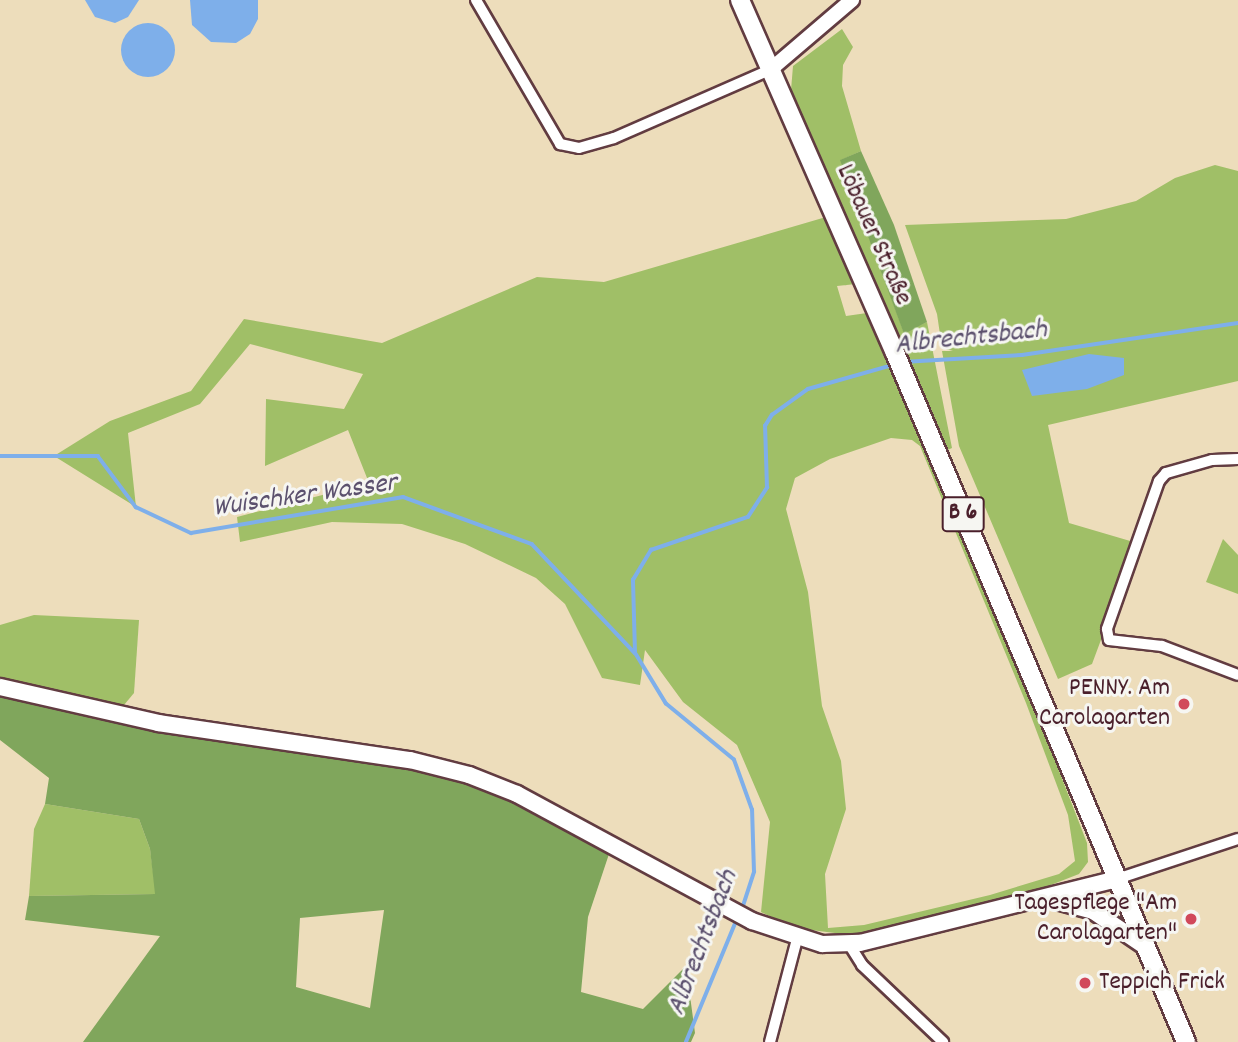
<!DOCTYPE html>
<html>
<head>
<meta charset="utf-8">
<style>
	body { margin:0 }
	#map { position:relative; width:1238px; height:1042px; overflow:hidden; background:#edddbb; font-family:Dekko,sans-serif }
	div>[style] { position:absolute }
	.green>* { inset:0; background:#a0bf67 }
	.forest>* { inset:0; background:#80a65c }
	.water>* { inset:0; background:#7eafea }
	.round { border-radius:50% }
	.stream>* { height:3.5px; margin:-1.75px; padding:0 1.75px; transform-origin:1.75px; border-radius:1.75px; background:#7eafea }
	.roads { filter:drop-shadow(2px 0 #623c41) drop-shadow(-2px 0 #623c41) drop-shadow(0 2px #623c41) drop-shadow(0 -2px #623c41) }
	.minor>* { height:10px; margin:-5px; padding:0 5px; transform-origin:5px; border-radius:5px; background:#fff }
	.tertiary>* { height:14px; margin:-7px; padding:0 7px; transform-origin:7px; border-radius:7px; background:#fff }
	.secondary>* { height:16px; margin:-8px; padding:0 8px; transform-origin:8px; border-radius:8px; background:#fff }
	.primary>* { height:18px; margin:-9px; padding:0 9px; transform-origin:9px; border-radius:9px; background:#fff }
	.dots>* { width:19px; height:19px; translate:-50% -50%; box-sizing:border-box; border:4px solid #f6f6f2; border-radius:50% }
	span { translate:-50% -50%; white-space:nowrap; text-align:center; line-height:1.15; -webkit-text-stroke:6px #f6f6f2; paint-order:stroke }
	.shield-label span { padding:2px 5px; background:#f6f6f2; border:2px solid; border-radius:5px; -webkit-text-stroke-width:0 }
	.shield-label { font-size:24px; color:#4a1f2b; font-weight:700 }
	.street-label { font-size:26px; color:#4a1f2b }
	.poi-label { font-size:26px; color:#4a1f2b }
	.right { translate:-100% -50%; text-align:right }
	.left { translate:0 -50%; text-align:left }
	.water-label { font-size:28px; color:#5c516e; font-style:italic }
</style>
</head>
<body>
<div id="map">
	<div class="green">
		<div style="clip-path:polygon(842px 29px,853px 47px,843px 65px,842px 86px,861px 151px,841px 160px,904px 333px,927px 322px,952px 448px,943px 452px,791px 90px,793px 66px)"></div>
		<div style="clip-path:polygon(1215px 165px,1238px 171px,1238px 381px,1048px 425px,1069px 523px,1137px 543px,1092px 664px,1058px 679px,959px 446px,942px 351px,953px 351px,942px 348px,937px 314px,905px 225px,1066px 219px,1136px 201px,1175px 178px)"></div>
		<div style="clip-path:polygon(evenodd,826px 217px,856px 284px,837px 286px,846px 316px,867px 313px,1022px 675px,1087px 843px,1088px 862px,1079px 874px,1025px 895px,851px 935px,795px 928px,761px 912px,770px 822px,737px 745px,683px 702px,645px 650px,640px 685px,602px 678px,565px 604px,536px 578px,465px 544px,402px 524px,332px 522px,240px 542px,237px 517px,369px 483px,348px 430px,265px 466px,266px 399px,344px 409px,363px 374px,250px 344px,200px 404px,128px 433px,136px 507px,54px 456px,110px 421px,191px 391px,244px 319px,382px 343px,537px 277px,604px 282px,826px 217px,891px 438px,912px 440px,920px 446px,1026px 703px,1068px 815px,1075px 861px,1059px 874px,990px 895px,864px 925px,828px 928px,825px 874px,846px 809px,841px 761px,822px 706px,808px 592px,786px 509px,795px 478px,830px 459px,891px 438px)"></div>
		<div style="clip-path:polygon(1223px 539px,1238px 555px,1238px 594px,1206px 582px)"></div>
		<div style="clip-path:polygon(34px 615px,139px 620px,134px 693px,124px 705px,0 681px,0 625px)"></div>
		<div style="clip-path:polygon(45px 804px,139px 819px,150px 849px,156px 894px,29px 896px,34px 829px)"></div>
	</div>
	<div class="forest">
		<div style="clip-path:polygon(861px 151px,894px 225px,927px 322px,904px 334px,840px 160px)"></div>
		<div style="clip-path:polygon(evenodd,0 696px,129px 726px,448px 773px,509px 795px,610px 851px,588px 917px,581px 992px,643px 1009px,686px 966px,695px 1033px,691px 1042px,83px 1042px,160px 936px,25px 920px,29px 896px,155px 894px,150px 849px,139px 819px,45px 804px,49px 778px,0 740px,0 696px,384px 910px,370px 1008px,296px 987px,300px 918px,384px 910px)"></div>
	</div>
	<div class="water">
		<div style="clip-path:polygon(85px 0,139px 0,128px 17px,115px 23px,95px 17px)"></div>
		<div style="clip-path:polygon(190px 0,258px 0,258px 19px,250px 34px,236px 43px,211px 42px,192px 25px)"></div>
		<div class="round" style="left:121px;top:23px;width:54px;height:54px"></div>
		<div style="clip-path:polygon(1089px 354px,1124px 358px,1124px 375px,1087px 389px,1032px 396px,1022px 370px)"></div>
	</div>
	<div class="stream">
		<div style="left:903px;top:362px;width:119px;rotate:-3.4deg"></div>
		<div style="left:1022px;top:355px;width:218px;rotate:-8.4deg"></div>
		<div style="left:0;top:456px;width:98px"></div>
		<div style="left:98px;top:456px;width:64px;rotate:53.3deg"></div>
		<div style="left:136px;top:507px;width:61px;rotate:25.3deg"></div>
		<div style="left:191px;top:533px;width:215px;rotate:-9.6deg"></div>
		<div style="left:403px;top:497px;width:137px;rotate:20deg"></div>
		<div style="left:532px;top:544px;width:150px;rotate:46.6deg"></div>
		<div style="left:742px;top:909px;width:39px;rotate:-72deg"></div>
		<div style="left:754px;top:872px;width:62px;rotate:-91.8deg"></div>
		<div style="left:752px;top:810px;width:53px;rotate:-109.8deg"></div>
		<div style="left:734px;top:760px;width:88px;rotate:-140.5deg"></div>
		<div style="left:666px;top:704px;width:60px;rotate:-121.3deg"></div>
		<div style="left:635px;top:653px;width:73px;rotate:-91.6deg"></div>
		<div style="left:633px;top:580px;width:35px;rotate:-59deg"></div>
		<div style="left:651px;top:550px;width:102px;rotate:-18.8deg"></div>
		<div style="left:748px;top:517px;width:35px;rotate:-57deg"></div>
		<div style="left:767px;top:488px;width:62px;rotate:-91.8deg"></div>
		<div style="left:765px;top:426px;width:13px;rotate:-58deg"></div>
		<div style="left:772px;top:415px;width:44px;rotate:-35.8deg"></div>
		<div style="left:808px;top:389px;width:88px;rotate:-15.8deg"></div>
		<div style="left:686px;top:1042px;width:133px;rotate:-67.5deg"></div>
	</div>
	<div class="roads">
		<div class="minor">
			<div style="left:476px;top:0;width:167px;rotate:59.7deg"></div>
			<div style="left:560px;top:144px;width:19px;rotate:12deg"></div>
			<div style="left:579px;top:148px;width:36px;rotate:-16deg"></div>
			<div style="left:614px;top:138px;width:170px;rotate:-23.6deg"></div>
			<div style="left:1238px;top:459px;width:26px;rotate:178deg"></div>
			<div style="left:1212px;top:460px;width:48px;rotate:164.2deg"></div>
			<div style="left:1166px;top:473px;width:11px;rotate:131deg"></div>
			<div style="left:1159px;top:481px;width:157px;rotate:109.4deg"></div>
			<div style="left:1107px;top:629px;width:11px;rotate:80deg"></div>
			<div style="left:1109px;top:640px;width:53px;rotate:6.5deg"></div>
			<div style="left:1162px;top:646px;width:81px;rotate:20.9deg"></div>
			<div style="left:1117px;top:879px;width:127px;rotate:-18.3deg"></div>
			<div style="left:849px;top:944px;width:25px;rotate:58deg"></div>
			<div style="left:862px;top:965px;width:112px;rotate:43.5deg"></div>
			<div style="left:770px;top:1042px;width:106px;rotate:-75.3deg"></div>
		</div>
		<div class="tertiary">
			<div style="left:770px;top:70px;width:108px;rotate:-40.5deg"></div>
		</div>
		<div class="secondary">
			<div style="left:0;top:687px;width:162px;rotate:12.8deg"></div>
			<div style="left:158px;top:723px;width:255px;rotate:8.4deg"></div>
			<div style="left:410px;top:760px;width:61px;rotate:14.3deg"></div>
			<div style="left:469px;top:775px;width:52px;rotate:21.6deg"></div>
			<div style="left:517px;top:794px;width:267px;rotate:28.4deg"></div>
			<div style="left:752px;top:921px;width:74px;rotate:18.2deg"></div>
			<div style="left:822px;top:944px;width:38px;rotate:-2deg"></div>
			<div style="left:860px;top:943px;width:265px;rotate:-14deg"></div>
			<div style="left:1049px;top:899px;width:46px;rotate:15.3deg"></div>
			<div style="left:1093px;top:911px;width:64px;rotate:34.2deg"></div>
		</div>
		<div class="primary">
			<div style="left:740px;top:0;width:386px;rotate:66.3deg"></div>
			<div style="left:895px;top:353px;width:748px;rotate:67.1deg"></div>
		</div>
	</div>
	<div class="dots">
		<div style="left:1184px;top:704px;background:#d1495b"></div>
		<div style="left:1191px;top:919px;background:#d1495b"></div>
		<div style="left:1085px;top:983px;background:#d1495b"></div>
	</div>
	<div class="shield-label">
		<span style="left:963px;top:514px">B 6</span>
	</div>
	<div class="street-label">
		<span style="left:873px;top:235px;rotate:66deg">Löbauer Straße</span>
	</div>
	<div class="poi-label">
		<span class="right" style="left:1170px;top:704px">PENNY. Am<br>Carolagarten</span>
		<span class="right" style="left:1177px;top:919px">Tagespflege "Am<br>Carolagarten"</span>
		<span class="left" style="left:1099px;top:983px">Teppich Frick</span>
	</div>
	<div class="water-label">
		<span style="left:971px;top:339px;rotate:-6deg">Albrechtsbach</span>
		<span style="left:305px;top:497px;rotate:-8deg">Wuischker Wasser</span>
		<span style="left:704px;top:943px;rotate:-69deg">Albrechtsbach</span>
	</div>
</div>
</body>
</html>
